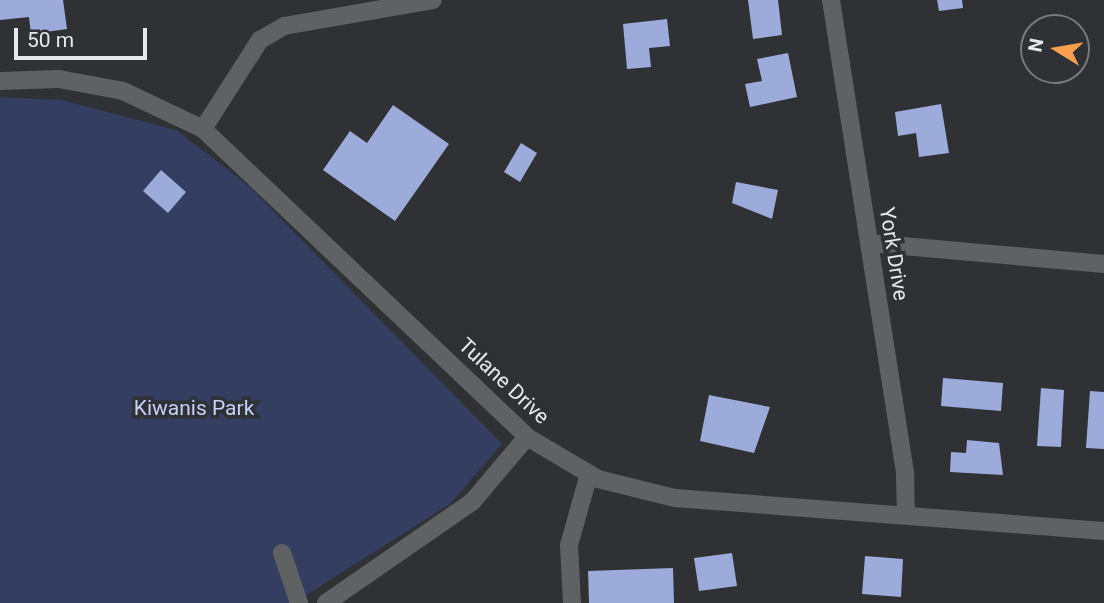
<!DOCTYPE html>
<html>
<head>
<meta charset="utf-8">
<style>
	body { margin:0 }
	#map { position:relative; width:1104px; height:603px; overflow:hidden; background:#2f3135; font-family:Roboto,sans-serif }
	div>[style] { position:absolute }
	.green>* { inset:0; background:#333e61 }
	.building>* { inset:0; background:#9cabd9 }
	.minor>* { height:18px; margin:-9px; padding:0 9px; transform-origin:9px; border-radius:9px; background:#606163 }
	span { translate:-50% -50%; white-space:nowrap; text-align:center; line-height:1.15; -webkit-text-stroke:7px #2f3135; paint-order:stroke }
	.street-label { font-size:21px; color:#e7e8eb }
	.park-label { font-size:21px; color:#c3d1fa }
	.north { position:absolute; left:1020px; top:14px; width:70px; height:70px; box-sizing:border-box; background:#2f3135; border:2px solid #797a7e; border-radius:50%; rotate:281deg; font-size:19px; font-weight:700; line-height:28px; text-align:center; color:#e7e8eb }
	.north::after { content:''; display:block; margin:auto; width:24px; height:32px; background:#f99f4d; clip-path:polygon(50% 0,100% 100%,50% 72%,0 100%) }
	.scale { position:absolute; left:14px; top:28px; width:133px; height:32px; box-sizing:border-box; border:4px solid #e7e8eb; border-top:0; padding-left:9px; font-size:21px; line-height:24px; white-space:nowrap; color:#e7e8eb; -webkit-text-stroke:5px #2f3135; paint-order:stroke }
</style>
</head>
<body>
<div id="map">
	<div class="green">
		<div style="clip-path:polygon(0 97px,62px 100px,176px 130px,249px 186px,502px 444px,450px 504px,294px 603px,0 603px)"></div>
	</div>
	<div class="building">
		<div style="clip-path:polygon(0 0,63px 0,67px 29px,31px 34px,29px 17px,0 20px)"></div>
		<div style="clip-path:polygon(748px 0,778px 0,782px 35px,753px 39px)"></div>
		<div style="clip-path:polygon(937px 0,962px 0,963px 8px,939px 11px)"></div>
		<div style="clip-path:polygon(667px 19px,670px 46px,649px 48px,651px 67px,627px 69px,623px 24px)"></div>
		<div style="clip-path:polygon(788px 53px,797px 97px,750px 107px,745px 84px,762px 81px,757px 59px)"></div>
		<div style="clip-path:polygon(941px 104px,949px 153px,919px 157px,916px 133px,898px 136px,895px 112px)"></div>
		<div style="clip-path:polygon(393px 105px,449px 144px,395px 221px,323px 170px,350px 131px,367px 143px)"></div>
		<div style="clip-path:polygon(521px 143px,537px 153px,520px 182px,504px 172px)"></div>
		<div style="clip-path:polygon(161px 170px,186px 192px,168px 213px,143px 191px)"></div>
		<div style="clip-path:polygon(736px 182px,778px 190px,772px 219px,732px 203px)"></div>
		<div style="clip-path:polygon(943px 378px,1003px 383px,1001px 411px,941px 406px)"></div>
		<div style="clip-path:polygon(1041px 388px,1064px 390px,1061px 447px,1037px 446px)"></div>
		<div style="clip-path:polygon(1090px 391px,1104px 392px,1104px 449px,1086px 448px)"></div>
		<div style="clip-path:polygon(709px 395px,770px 407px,754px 453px,700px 441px)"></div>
		<div style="clip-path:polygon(967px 440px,999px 443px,1003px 475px,950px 472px,951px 452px,966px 453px)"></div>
		<div style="clip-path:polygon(732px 553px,737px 586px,699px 591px,694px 558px)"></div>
		<div style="clip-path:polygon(865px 556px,903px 559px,901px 597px,862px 594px)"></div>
		<div style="clip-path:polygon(673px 568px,674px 603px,589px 603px,588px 571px)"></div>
	</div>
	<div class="minor">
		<div style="left:831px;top:0;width:481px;rotate:81.1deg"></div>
		<div style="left:905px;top:475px;width:40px;rotate:88.6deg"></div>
		<div style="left:0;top:81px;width:59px;rotate:-1.9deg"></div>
		<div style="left:59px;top:79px;width:65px;rotate:10.6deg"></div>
		<div style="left:123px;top:91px;width:89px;rotate:25.4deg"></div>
		<div style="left:203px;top:129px;width:447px;rotate:43.5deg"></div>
		<div style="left:527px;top:437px;width:82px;rotate:30.6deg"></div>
		<div style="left:598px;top:479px;width:79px;rotate:13.9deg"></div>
		<div style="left:675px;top:498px;width:430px;rotate:4.4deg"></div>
		<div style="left:203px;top:129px;width:106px;rotate:-57.4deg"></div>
		<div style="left:260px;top:40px;width:28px;rotate:-30deg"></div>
		<div style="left:284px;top:26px;width:151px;rotate:-9.9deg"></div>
		<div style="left:869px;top:243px;width:236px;rotate:5.1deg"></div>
		<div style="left:282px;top:553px;width:53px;rotate:71.2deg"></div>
		<div style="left:326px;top:603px;width:178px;rotate:-34.7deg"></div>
		<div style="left:472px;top:502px;width:85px;rotate:-49.8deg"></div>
		<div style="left:572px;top:603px;width:58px;rotate:-93deg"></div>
		<div style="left:569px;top:545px;width:74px;rotate:-74.3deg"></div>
	</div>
	<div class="street-label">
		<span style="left:894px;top:254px;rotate:81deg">York Drive</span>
		<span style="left:504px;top:381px;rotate:43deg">Tulane Drive</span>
	</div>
	<div class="park-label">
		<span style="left:194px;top:408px">Kiwanis Park</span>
	</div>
	<div class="north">N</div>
	<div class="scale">50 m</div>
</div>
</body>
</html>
